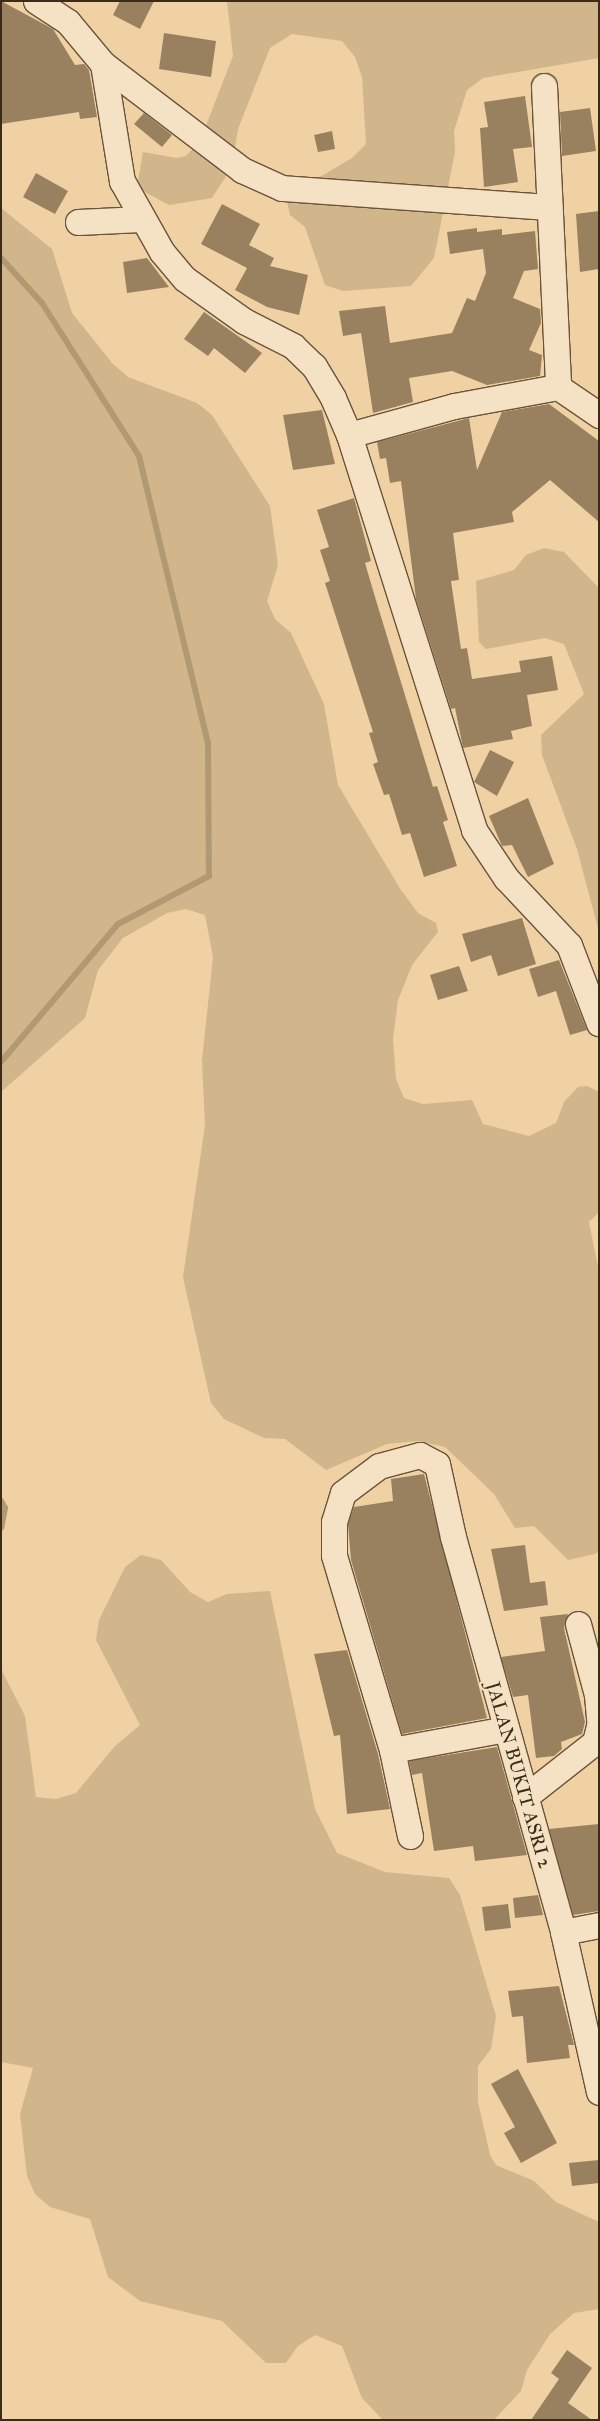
<!DOCTYPE html>
<html>
<head>
<meta charset="utf-8">
<style>
	body { margin:0 }
	#map { position:relative; width:600px; height:2421px; overflow:hidden; background:#f0d1a3; font-family:"IM FELL Great Primer",serif }
	div>[style] { position:absolute }
	.green>* { inset:0; background:#d1b58b }
	.stream>* { height:6px; margin:-3px; padding:0 3px; transform-origin:3px; border-radius:3px; background:#b29974 }
	.building>* { inset:0; background:#998160 }
	.roads { filter:drop-shadow(1px 0 #68543b) drop-shadow(-1px 0 #68543b) drop-shadow(0 1px #68543b) drop-shadow(0 -1px #68543b) }
	.minor>* { height:25px; margin:-12.5px; padding:0 12.5px; transform-origin:12.5px; border-radius:12.5px; background:#f5e1c3 }
	span { translate:-50% -50%; white-space:nowrap; text-align:center; line-height:1.15; -webkit-text-stroke:4.5px #f5e1c3; paint-order:stroke }
	.street-label { font-size:19px; color:#3b2b18 }
	.frame { position:absolute; inset:0; border:2px solid #3b2b18; pointer-events:none }
</style>
</head>
<body>
<div id="map">
	<div class="green">
		<div style="clip-path:polygon(227px 1px,599px 1px,599px 58px,483px 78px,467px 90px,454px 131px,455px 152px,434px 258px,411px 286px,343px 291px,325px 285px,305px 227px,290px 215px,286px 197px,352px 158px,366px 144px,362px 77px,355px 57px,342px 41px,292px 34px,270px 48px,238px 129px,232px 167px,212px 198px,169px 205px,141px 190px,138px 181px,143px 152px,177px 158px,186px 156px,200px 141px,233px 56px)"></div>
		<div style="clip-path:polygon(1px 208px,52px 249px,72px 313px,113px 364px,128px 377px,197px 403px,212px 415px,270px 506px,278px 565px,267px 601px,275px 619px,291px 633px,324px 704px,338px 785px,401px 890px,418px 913px,436px 923px,438px 932px,412px 965px,398px 1000px,393px 1039px,396px 1079px,404px 1098px,423px 1104px,472px 1100px,483px 1124px,529px 1136px,556px 1123px,564px 1102px,578px 1087px,587px 1086px,599px 1092px,599px 1212px,589px 1222px,599px 1272px,599px 1551px,595px 1554px,568px 1560px,534px 1526px,515px 1528px,494px 1494px,445px 1447px,418px 1441px,387px 1444px,326px 1470px,285px 1439px,264px 1438px,224px 1419px,211px 1403px,183px 1277px,205px 1125px,202px 1060px,213px 957px,205px 915px,186px 909px,167px 913px,123px 938px,98px 970px,85px 1018px,1px 1092px)"></div>
		<div style="clip-path:polygon(544px 548px,564px 552px,599px 588px,599px 932px,577px 849px,542px 755px,541px 735px,584px 694px,564px 644px,545px 638px,486px 649px,479px 642px,476px 581px,514px 570px,526px 555px)"></div>
		<div style="clip-path:polygon(141px 1555px,161px 1560px,190px 1592px,208px 1602px,227px 1594px,270px 1591px,315px 1809px,337px 1853px,385px 1872px,449px 1878px,460px 1895px,496px 2016px,491px 2049px,478px 2066px,478px 2102px,490px 2155px,496px 2165px,534px 2181px,556px 2202px,599px 2222px,599px 2309px,574px 2313px,550px 2334px,527px 2370px,521px 2391px,494px 2420px,383px 2420px,362px 2398px,342px 2346px,315px 2335px,298px 2346px,286px 2363px,266px 2363px,222px 2321px,140px 2301px,108px 2277px,90px 2219px,50px 2207px,35px 2194px,27px 2176px,20px 2114px,33px 2068px,1px 2062px,1px 1669px,25px 1716px,36px 1797px,56px 1799px,76px 1793px,115px 1746px,140px 1725px,96px 1640px,99px 1620px,125px 1567px)"></div>
	</div>
	<div class="stream">
		<div style="left:1px;top:258px;width:61px;rotate:47.7deg"></div>
		<div style="left:42px;top:303px;width:181px;rotate:57.6deg"></div>
		<div style="left:139px;top:456px;width:296px;rotate:76.5deg"></div>
		<div style="left:208px;top:744px;width:132px;rotate:89.6deg"></div>
		<div style="left:209px;top:876px;width:103px;rotate:152.2deg"></div>
		<div style="left:118px;top:924px;width:181px;rotate:130.3deg"></div>
		<div style="left:1px;top:1501px;width:8px;rotate:60deg"></div>
		<div style="left:5px;top:1508px;width:20px;rotate:101deg"></div>
	</div>
	<div class="building">
		<div style="clip-path:polygon(1px 1px,53px 29px,75px 65px,84px 64px,89px 70px,97px 117px,80px 119px,79px 112px,1px 124px)"></div>
		<div style="clip-path:polygon(120px 1px,154px 1px,140px 29px,113px 15px)"></div>
		<div style="clip-path:polygon(164px 33px,216px 41px,211px 77px,159px 69px)"></div>
		<div style="clip-path:polygon(525px 96px,532px 147px,513px 149px,518px 182px,484px 187px,480px 128px,488px 127px,484px 102px)"></div>
		<div style="clip-path:polygon(590px 108px,596px 151px,562px 156px,560px 112px)"></div>
		<div style="clip-path:polygon(144px 113px,172px 135px,162px 147px,134px 124px)"></div>
		<div style="clip-path:polygon(332px 131px,335px 149px,318px 152px,314px 135px)"></div>
		<div style="clip-path:polygon(36px 173px,68px 191px,55px 214px,23px 197px)"></div>
		<div style="clip-path:polygon(222px 204px,260px 224px,249px 245px,274px 258px,270px 266px,308px 275px,299px 315px,267px 307px,235px 290px,247px 268px,201px 244px)"></div>
		<div style="clip-path:polygon(599px 211px,599px 269px,580px 272px,576px 214px)"></div>
		<div style="clip-path:polygon(477px 228px,477px 232px,502px 229px,502px 235px,535px 231px,538px 269px,524px 271px,513px 298px,540px 309px,541px 323px,529px 350px,542px 355px,540px 376px,487px 385px,452px 371px,409px 378px,413px 402px,373px 413px,361px 333px,343px 336px,339px 311px,385px 306px,390px 343px,452px 333px,467px 298px,475px 301px,486px 273px,483px 249px,450px 254px,447px 232px)"></div>
		<div style="clip-path:polygon(147px 258px,169px 287px,127px 293px,123px 262px)"></div>
		<div style="clip-path:polygon(204px 312px,262px 353px,245px 373px,214px 348px,208px 356px,184px 339px)"></div>
		<div style="clip-path:polygon(549px 404px,599px 441px,599px 522px,550px 480px,512px 512px,514px 522px,453px 533px,459px 580px,451px 581px,461px 649px,467px 648px,472px 679px,521px 672px,519px 661px,552px 656px,558px 690px,527px 695px,532px 726px,511px 731px,513px 739px,463px 748px,455px 708px,451px 709px,416px 599px,401px 481px,390px 483px,386px 458px,380px 459px,377px 442px,469px 418px,477px 470px,502px 412px)"></div>
		<div style="clip-path:polygon(322px 410px,335px 464px,293px 470px,283px 415px)"></div>
		<div style="clip-path:polygon(354px 498px,371px 561px,365px 563px,375px 597px,433px 787px,437px 786px,448px 820px,443px 822px,457px 866px,424px 877px,410px 833px,402px 835px,389px 794px,384px 795px,373px 764px,378px 762px,369px 733px,373px 732px,325px 583px,330px 581px,320px 550px,329px 547px,317px 510px)"></div>
		<div style="clip-path:polygon(490px 750px,514px 762px,497px 796px,474px 782px)"></div>
		<div style="clip-path:polygon(528px 798px,554px 864px,528px 877px,512px 845px,502px 846px,489px 816px)"></div>
		<div style="clip-path:polygon(522px 918px,536px 964px,498px 976px,491px 955px,471px 962px,462px 934px)"></div>
		<div style="clip-path:polygon(559px 960px,587px 1030px,570px 1035px,556px 991px,538px 997px,529px 969px)"></div>
		<div style="clip-path:polygon(459px 966px,468px 991px,438px 1000px,430px 975px)"></div>
		<div style="clip-path:polygon(424px 1474px,487px 1718px,402px 1734px,351px 1560px,348px 1524px,354px 1507px,393px 1501px,391px 1479px)"></div>
		<div style="clip-path:polygon(525px 1545px,530px 1583px,545px 1581px,548px 1605px,504px 1611px,491px 1549px)"></div>
		<div style="clip-path:polygon(568px 1614px,564px 1628px,585px 1722px,582px 1734px,561px 1742px,562px 1749px,554px 1756px,536px 1758px,528px 1695px,513px 1697px,501px 1657px,545px 1651px,540px 1617px)"></div>
		<div style="clip-path:polygon(347px 1650px,378px 1754px,390px 1809px,347px 1814px,340px 1735px,334px 1736px,314px 1654px)"></div>
		<div style="clip-path:polygon(497px 1747px,527px 1855px,475px 1861px,473px 1846px,434px 1851px,422px 1773px,412px 1775px,409px 1761px)"></div>
		<div style="clip-path:polygon(599px 1824px,599px 1911px,573px 1915px,549px 1829px)"></div>
		<div style="clip-path:polygon(538px 1895px,543px 1915px,515px 1918px,513px 1898px)"></div>
		<div style="clip-path:polygon(508px 1904px,511px 1928px,485px 1931px,482px 1907px)"></div>
		<div style="clip-path:polygon(559px 1986px,574px 2045px,568px 2045px,570px 2058px,527px 2063px,523px 2016px,512px 2017px,508px 1991px)"></div>
		<div style="clip-path:polygon(518px 2069px,557px 2143px,521px 2163px,504px 2133px,515px 2127px,491px 2084px)"></div>
		<div style="clip-path:polygon(599px 2160px,599px 2183px,572px 2186px,569px 2163px)"></div>
		<div style="clip-path:polygon(567px 2350px,592px 2368px,568px 2403px,592px 2420px,531px 2420px,559px 2379px,551px 2373px)"></div>
	</div>
	<div class="roads">
		<div class="minor">
			<div style="left:36px;top:1px;width:38px;rotate:33deg"></div>
			<div style="left:68px;top:22px;width:55px;rotate:50.2deg"></div>
			<div style="left:103px;top:64px;width:119px;rotate:80.8deg"></div>
			<div style="left:122px;top:181px;width:81px;rotate:60.6deg"></div>
			<div style="left:162px;top:252px;width:35px;rotate:50deg"></div>
			<div style="left:185px;top:279px;width:72px;rotate:35.4deg"></div>
			<div style="left:244px;top:321px;width:55px;rotate:27deg"></div>
			<div style="left:293px;top:346px;width:29px;rotate:44deg"></div>
			<div style="left:314px;top:366px;width:37px;rotate:59deg"></div>
			<div style="left:333px;top:398px;width:40px;rotate:66.6deg"></div>
			<div style="left:349px;top:435px;width:414px;rotate:72.4deg"></div>
			<div style="left:474px;top:830px;width:58px;rotate:56.3deg"></div>
			<div style="left:506px;top:878px;width:92px;rotate:46.8deg"></div>
			<div style="left:569px;top:945px;width:84px;rotate:69deg"></div>
			<div style="left:103px;top:64px;width:175px;rotate:37.3deg"></div>
			<div style="left:242px;top:170px;width:44px;rotate:24.2deg"></div>
			<div style="left:282px;top:188px;width:268px;rotate:4.1deg"></div>
			<div style="left:544px;top:86px;width:301px;rotate:87.3deg"></div>
			<div style="left:78px;top:222px;width:63px;rotate:-2.7deg"></div>
			<div style="left:349px;top:435px;width:109px;rotate:-15.4deg"></div>
			<div style="left:454px;top:406px;width:106px;rotate:-10.4deg"></div>
			<div style="left:558px;top:387px;width:50px;rotate:34.3deg"></div>
			<div style="left:578px;top:1624px;width:73px;rotate:75deg"></div>
			<div style="left:597px;top:1695px;width:25px;rotate:85deg"></div>
			<div style="left:392px;top:1750px;width:116px;rotate:-10.4deg"></div>
			<div style="left:525px;top:1797px;width:89px;rotate:-38.2deg"></div>
			<div style="left:595px;top:1742px;width:16px;rotate:-76deg"></div>
			<div style="left:410px;top:1836px;width:88px;rotate:-101.8deg"></div>
			<div style="left:392px;top:1750px;width:203px;rotate:-106.6deg"></div>
			<div style="left:334px;top:1555px;width:33px;rotate:-90deg"></div>
			<div style="left:334px;top:1522px;width:30px;rotate:-73deg"></div>
			<div style="left:343px;top:1493px;width:45px;rotate:-36.9deg"></div>
			<div style="left:379px;top:1466px;width:42px;rotate:-15deg"></div>
			<div style="left:420px;top:1455px;width:19px;rotate:28deg"></div>
			<div style="left:437px;top:1464px;width:75px;rotate:77.6deg"></div>
			<div style="left:453px;top:1537px;width:410px;rotate:74.4deg"></div>
			<div style="left:563px;top:1932px;width:164px;rotate:77.3deg"></div>
			<div style="left:563px;top:1932px;width:37px;rotate:-11deg"></div>
		</div>
	</div>
	<div class="street-label">
		<span style="left:519px;top:1775px;rotate:74deg">JALAN BUKIT ASRI 2</span>
	</div>
	<div class="frame"></div>
</div>
</body>
</html>
